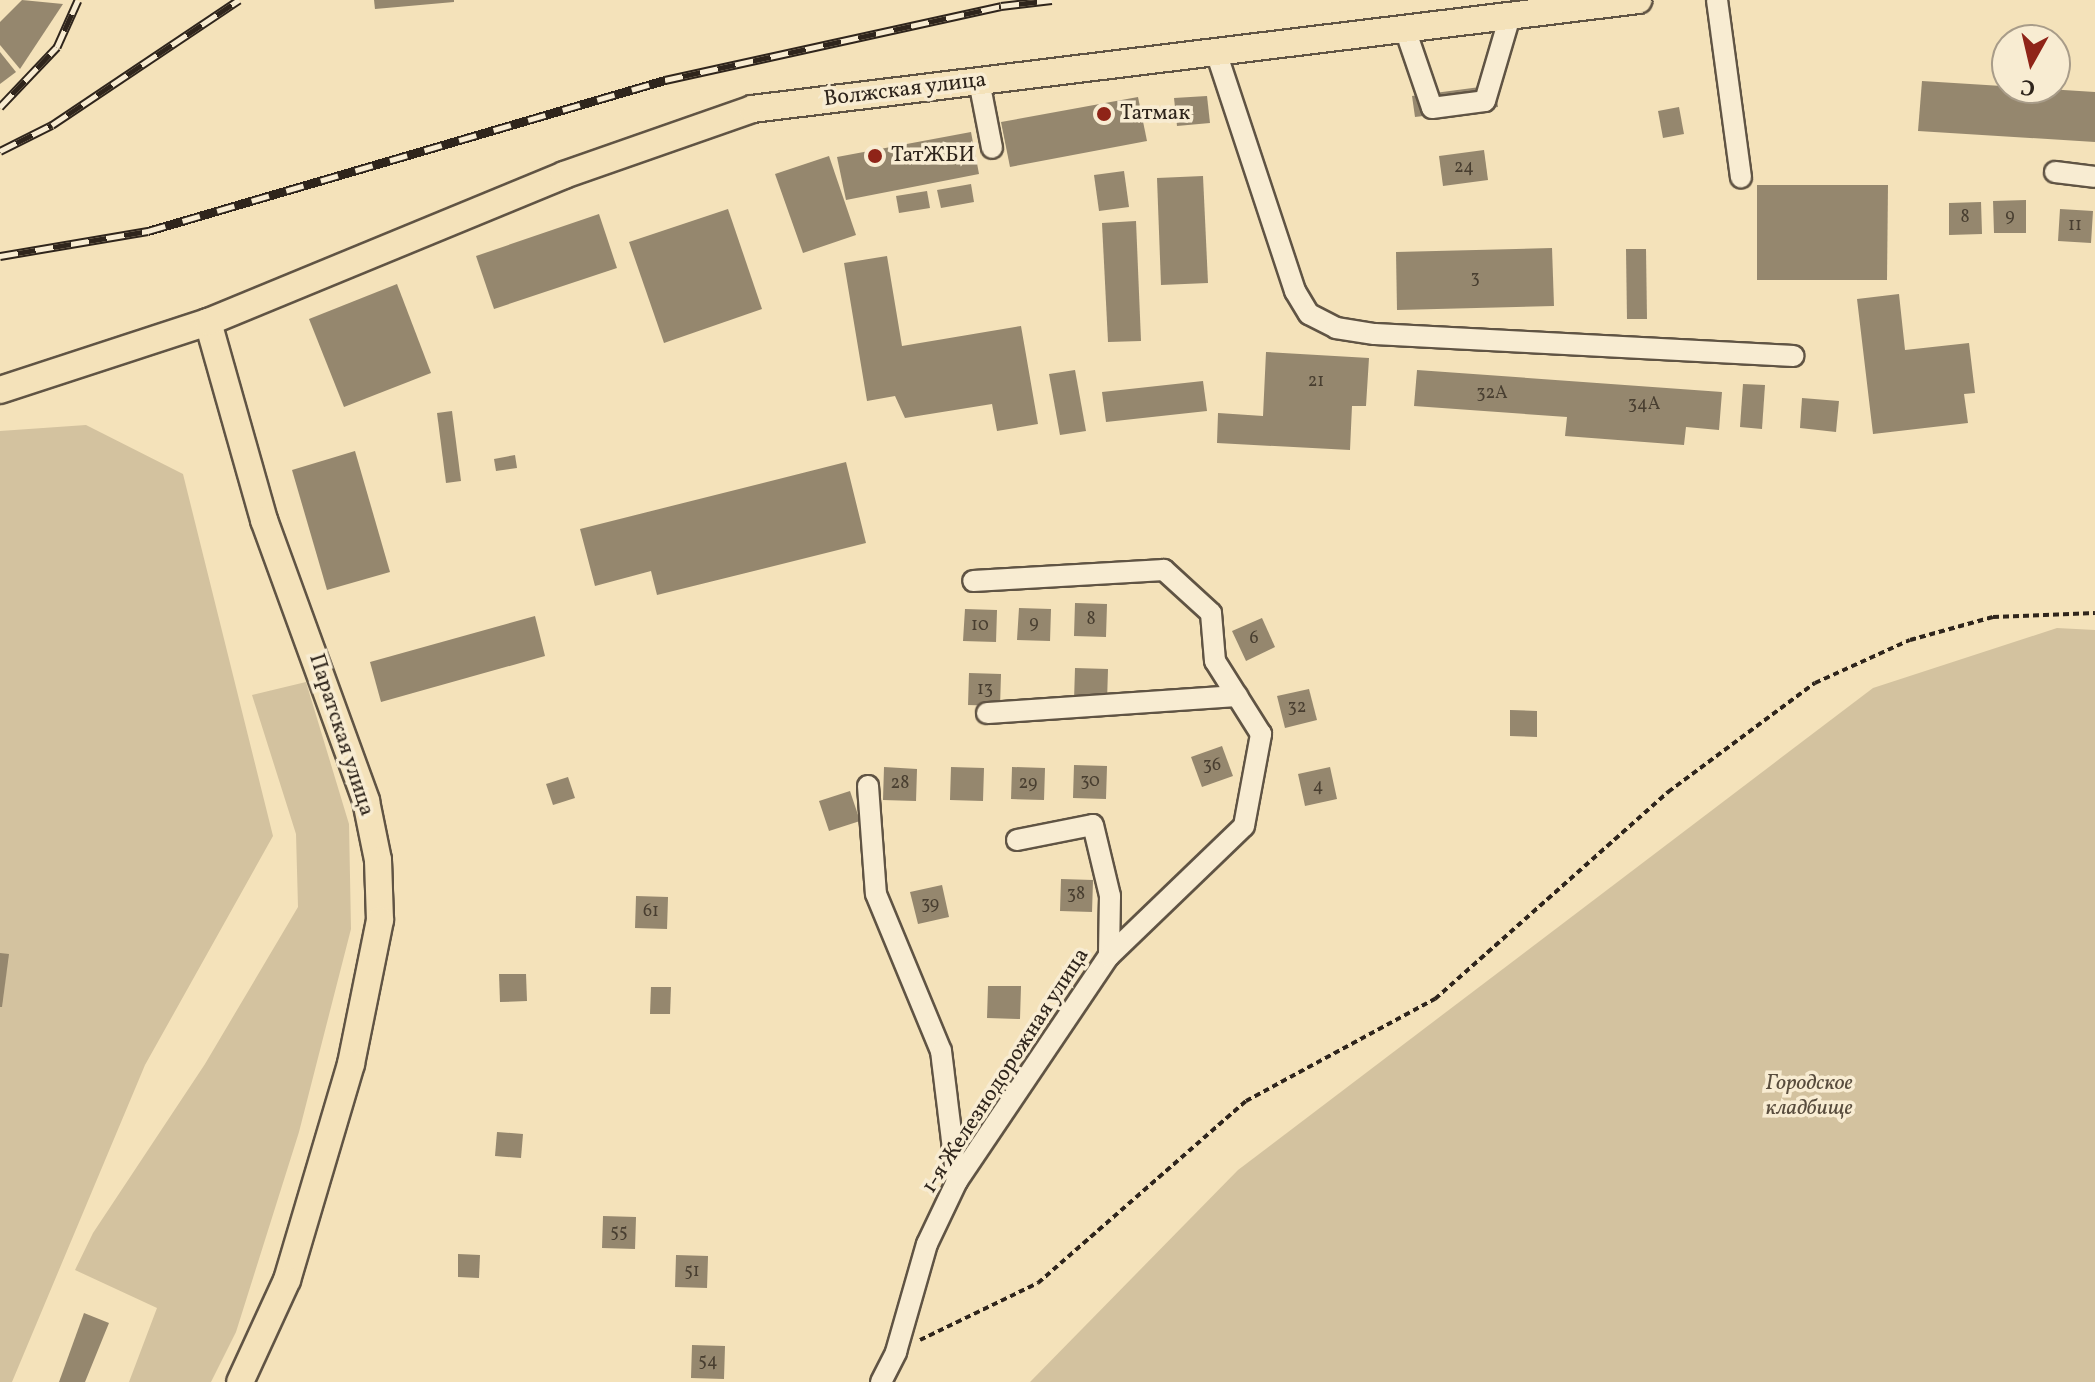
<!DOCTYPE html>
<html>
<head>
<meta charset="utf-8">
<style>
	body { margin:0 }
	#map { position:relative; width:2095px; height:1382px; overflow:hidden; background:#f4e2ba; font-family:Vollkorn,serif }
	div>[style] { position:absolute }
	.green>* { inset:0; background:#d3c29f }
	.building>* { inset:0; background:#95876e }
	.path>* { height:4px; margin-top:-2px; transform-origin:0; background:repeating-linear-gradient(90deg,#2f251c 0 6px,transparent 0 10px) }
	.roads { filter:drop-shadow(2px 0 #605444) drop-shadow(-2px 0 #605444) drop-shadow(0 2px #605444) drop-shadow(0 -2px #605444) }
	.minor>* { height:20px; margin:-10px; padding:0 10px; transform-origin:10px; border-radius:10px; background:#f8ecd2 }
	.major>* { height:26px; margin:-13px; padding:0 13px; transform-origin:13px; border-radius:13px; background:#f4e2ba }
	.rail>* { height:9px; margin-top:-4.5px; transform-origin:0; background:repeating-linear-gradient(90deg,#f8ecd2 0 18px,#2f251c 0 36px); box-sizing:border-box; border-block:2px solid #2f251c }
	.dots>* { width:22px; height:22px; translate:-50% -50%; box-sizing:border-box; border:4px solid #f8ecd2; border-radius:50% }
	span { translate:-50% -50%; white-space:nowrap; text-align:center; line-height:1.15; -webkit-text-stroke:7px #f8ecd2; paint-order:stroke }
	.number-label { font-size:18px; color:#483e30 }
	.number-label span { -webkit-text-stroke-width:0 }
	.street-label { font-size:22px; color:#2f251c }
	.poi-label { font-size:22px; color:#2f251c }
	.left { translate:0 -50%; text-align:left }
	.park-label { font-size:22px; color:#584c3d; font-style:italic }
	.north { position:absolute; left:1991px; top:24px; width:80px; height:80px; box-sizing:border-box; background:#f8ecd2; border:2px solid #a89c89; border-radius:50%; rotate:188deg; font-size:22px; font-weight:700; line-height:32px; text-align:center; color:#2f251c }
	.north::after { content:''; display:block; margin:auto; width:28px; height:36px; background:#8f2418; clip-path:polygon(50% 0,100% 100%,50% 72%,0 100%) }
</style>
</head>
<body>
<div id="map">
	<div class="green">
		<div style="clip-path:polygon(86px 425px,183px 474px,273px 836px,145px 1065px,12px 1382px,0 1382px,0 431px)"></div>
		<div style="clip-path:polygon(2057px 628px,2095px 630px,2095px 1382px,1030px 1382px,1238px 1170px,1873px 688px)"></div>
		<div style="clip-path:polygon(306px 682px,349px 824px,351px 929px,299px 1132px,236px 1332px,211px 1382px,129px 1382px,157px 1308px,75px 1270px,93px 1233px,205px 1064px,298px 907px,296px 834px,252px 695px)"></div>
	</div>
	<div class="building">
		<div style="clip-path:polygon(22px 0,63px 4px,20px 69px,0 45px,0 22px)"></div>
		<div style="clip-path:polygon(374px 0,454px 0,454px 2px,375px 9px)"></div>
		<div style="clip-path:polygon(0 52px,16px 72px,0 84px)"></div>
		<div style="clip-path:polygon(1922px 81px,2095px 92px,2095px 142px,1918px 131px)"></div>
		<div style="clip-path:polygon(1495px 85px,1498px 107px,1415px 117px,1412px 96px)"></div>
		<div style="clip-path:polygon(1207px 96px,1210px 123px,1177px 126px,1174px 98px)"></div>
		<div style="clip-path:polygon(1138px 97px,1147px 141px,1010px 167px,1001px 122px)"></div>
		<div style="clip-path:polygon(1679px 107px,1684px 134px,1663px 138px,1658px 111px)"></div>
		<div style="clip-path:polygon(971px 132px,979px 174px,846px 200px,837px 157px)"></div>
		<div style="clip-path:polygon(1484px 150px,1488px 180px,1443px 186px,1439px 156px)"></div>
		<div style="clip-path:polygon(829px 156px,856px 235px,803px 253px,775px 174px)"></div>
		<div style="clip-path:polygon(1124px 171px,1129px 207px,1099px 211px,1094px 175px)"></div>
		<div style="clip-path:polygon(1203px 176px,1208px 283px,1161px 285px,1157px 178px)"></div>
		<div style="clip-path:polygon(971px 184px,974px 202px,941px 208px,937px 190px)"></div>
		<div style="clip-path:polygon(1757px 185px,1888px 185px,1887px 280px,1757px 280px)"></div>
		<div style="clip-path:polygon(927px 191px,930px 208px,899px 213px,896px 196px)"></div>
		<div style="clip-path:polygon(2026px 200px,2026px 233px,1994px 233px,1993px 201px)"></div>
		<div style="clip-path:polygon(1981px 202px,1982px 234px,1949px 235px,1949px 203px)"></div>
		<div style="clip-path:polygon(728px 209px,762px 309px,664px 343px,629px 242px)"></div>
		<div style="clip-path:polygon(2060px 209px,2093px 211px,2091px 243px,2058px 241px)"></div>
		<div style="clip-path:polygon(599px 214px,617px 268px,494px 309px,476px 256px)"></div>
		<div style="clip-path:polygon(1136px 221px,1141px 341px,1108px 342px,1102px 223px)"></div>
		<div style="clip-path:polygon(1552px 248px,1554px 306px,1397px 310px,1396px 252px)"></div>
		<div style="clip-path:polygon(1626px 249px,1646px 249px,1647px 319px,1627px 319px)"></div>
		<div style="clip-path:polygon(887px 256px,902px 346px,1021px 326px,1038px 424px,997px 431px,992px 404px,905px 418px,895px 396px,867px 401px,844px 263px)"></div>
		<div style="clip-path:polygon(397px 284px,431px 373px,344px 407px,309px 319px)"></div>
		<div style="clip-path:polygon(1899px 294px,1905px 350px,1969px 343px,1975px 393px,1964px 394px,1968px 423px,1873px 434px,1857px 299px)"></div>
		<div style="clip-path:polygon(1266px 352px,1369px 358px,1366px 406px,1352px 406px,1350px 450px,1217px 443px,1218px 413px,1263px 416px)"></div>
		<div style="clip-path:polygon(1075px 370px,1086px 431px,1060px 435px,1049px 374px)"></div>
		<div style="clip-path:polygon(1417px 370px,1722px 392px,1719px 430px,1686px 427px,1684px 445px,1565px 436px,1567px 417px,1414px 406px)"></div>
		<div style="clip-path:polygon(1203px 381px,1207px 411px,1106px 422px,1102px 392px)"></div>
		<div style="clip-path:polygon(1743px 384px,1765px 385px,1762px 429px,1740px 427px)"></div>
		<div style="clip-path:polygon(1802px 398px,1839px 401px,1836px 432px,1800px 428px)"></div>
		<div style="clip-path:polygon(452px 411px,461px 481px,446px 483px,437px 413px)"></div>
		<div style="clip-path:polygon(355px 451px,390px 572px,327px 590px,292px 470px)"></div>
		<div style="clip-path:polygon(515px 455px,517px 468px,496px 471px,494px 459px)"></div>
		<div style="clip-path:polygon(846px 462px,866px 543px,657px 595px,651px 571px,595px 586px,580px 529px)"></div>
		<div style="clip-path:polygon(1075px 603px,1107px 604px,1106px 637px,1074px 636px)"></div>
		<div style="clip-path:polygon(1019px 608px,1051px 609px,1050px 641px,1017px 640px)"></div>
		<div style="clip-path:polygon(965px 609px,997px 610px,996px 642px,963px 641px)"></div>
		<div style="clip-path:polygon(535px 616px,545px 656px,381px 702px,370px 662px)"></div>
		<div style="clip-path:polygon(1262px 618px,1275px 647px,1246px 661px,1232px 631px)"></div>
		<div style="clip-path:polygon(1075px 668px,1108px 669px,1107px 701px,1074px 700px)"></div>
		<div style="clip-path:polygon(969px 673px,1001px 674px,1000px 706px,968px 705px)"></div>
		<div style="clip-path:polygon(1309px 689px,1317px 720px,1285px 728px,1277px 696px)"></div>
		<div style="clip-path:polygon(1510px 710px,1537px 711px,1537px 737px,1510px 736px)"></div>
		<div style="clip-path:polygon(1222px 746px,1233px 776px,1202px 787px,1191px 757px)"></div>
		<div style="clip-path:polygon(1074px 765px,1107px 766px,1106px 799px,1073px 798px)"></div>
		<div style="clip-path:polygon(884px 767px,917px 769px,916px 801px,883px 800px)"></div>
		<div style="clip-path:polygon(951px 767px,984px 768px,983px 801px,950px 800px)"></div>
		<div style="clip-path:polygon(1012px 767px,1045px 768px,1044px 800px,1011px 799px)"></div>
		<div style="clip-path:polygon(1330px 767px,1337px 799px,1305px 806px,1298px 774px)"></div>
		<div style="clip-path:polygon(568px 777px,575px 798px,553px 805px,546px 784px)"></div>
		<div style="clip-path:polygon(850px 791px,860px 821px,829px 831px,819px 801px)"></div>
		<div style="clip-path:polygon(1061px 879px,1093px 880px,1092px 912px,1060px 911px)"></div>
		<div style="clip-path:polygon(942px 885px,949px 917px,918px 924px,910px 892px)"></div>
		<div style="clip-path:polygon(636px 896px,668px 897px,667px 929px,635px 928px)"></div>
		<div style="clip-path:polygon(0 953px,9px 954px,2px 1007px,0 1007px)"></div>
		<div style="clip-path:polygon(499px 974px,526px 974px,527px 1001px,500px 1002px)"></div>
		<div style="clip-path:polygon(988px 986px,1021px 986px,1020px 1019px,987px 1018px)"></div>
		<div style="clip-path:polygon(651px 987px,671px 987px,670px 1014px,650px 1014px)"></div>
		<div style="clip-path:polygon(497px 1132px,523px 1134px,521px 1158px,495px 1156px)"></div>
		<div style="clip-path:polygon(603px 1216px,636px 1217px,635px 1249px,602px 1248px)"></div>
		<div style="clip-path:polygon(458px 1254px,480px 1255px,479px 1278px,458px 1277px)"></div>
		<div style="clip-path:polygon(676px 1255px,708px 1256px,707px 1288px,675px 1287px)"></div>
		<div style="clip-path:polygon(84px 1313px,109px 1323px,85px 1382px,59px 1382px)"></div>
		<div style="clip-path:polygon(692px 1345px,725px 1346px,724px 1379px,691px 1378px)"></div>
	</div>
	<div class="path">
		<div style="left:920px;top:1340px;width:131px;rotate:-25.8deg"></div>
		<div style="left:1038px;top:1283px;width:276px;rotate:-41.2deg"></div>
		<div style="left:1246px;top:1101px;width:215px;rotate:-28.4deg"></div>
		<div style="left:1435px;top:999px;width:312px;rotate:-41.6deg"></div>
		<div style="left:1668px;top:792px;width:183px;rotate:-36.6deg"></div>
		<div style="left:1815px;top:683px;width:104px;rotate:-24.4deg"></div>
		<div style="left:1910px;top:640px;width:86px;rotate:-15.5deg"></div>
		<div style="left:1993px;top:617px;width:102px;rotate:-2.2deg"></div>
	</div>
	<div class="roads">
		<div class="minor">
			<div style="left:1717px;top:0;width:179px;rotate:82.3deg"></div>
			<div style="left:1405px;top:29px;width:83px;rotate:71.1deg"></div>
			<div style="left:1432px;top:108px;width:53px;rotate:-7.5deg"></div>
			<div style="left:1485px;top:101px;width:89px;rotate:-73.6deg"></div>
			<div style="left:1216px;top:52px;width:252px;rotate:71.7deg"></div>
			<div style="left:1295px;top:291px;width:27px;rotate:59deg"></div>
			<div style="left:1309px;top:314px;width:30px;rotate:27deg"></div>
			<div style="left:1336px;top:328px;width:39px;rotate:9deg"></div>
			<div style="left:1375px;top:334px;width:419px;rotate:3deg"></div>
			<div style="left:979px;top:81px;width:68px;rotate:79deg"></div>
			<div style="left:2055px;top:172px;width:40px;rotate:7.1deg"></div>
			<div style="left:987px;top:713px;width:251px;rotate:-3.9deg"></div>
			<div style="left:868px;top:786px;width:108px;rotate:85.8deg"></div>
			<div style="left:876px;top:894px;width:170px;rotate:67.5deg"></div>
			<div style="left:941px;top:1051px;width:131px;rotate:83deg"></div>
			<div style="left:1017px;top:840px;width:77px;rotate:-11.2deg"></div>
			<div style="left:1093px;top:825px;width:73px;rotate:76.5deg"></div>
			<div style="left:1110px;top:896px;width:60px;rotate:91deg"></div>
			<div style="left:881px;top:1382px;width:34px;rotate:-63deg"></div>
			<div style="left:896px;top:1352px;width:112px;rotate:-74deg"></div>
			<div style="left:927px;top:1244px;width:70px;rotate:-64.5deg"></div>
			<div style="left:957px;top:1181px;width:272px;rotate:-56deg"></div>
			<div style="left:1109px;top:956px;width:187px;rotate:-43.9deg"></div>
			<div style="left:1244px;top:826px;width:94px;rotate:-79.5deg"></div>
			<div style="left:1261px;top:734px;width:86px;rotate:-122.2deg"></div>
			<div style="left:1215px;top:661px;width:48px;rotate:-94.8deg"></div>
			<div style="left:1211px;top:613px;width:64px;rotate:-137.5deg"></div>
			<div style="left:1164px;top:570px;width:191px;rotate:176.7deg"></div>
		</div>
		<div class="major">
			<div style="left:208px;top:322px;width:206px;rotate:74.2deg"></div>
			<div style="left:264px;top:520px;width:299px;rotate:70deg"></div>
			<div style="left:366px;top:801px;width:60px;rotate:78.5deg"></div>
			<div style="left:378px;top:860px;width:60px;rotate:88.1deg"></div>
			<div style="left:380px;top:920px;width:147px;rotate:101.4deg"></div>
			<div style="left:351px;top:1064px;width:225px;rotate:106.5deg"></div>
			<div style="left:287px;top:1280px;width:112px;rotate:114.7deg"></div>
			<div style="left:0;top:390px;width:219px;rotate:-18.1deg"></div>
			<div style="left:208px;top:322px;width:385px;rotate:-22.4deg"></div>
			<div style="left:564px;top:175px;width:199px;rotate:-19.3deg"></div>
			<div style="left:752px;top:109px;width:893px;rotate:-7.01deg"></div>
		</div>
	</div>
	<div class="rail">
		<div style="left:0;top:107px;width:83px;rotate:-46.5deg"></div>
		<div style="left:57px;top:47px;width:51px;rotate:-65.9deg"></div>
		<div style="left:0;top:151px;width:58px;rotate:-26.6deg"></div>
		<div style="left:52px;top:125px;width:225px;rotate:-33.8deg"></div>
		<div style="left:0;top:256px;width:150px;rotate:-9.6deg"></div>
		<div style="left:148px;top:231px;width:539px;rotate:-16.28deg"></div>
		<div style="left:665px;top:80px;width:344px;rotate:-12.4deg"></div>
		<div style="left:1001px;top:6px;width:51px;rotate:-6.7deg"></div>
	</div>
	<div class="dots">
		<div style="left:1104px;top:114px;background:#8f2418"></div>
		<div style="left:875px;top:156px;background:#8f2418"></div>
	</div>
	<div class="number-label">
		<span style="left:1464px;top:168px">24</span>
		<span style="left:2010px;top:217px">9</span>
		<span style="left:1965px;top:218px">8</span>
		<span style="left:2075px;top:226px">11</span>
		<span style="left:1475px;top:279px">3</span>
		<span style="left:1316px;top:382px">21</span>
		<span style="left:1492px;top:394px">32А</span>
		<span style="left:1644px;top:405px">34А</span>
		<span style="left:1091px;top:620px">8</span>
		<span style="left:1034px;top:624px">9</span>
		<span style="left:980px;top:626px">10</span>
		<span style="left:1254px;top:639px">6</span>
		<span style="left:985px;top:690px">13</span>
		<span style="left:1297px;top:708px">32</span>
		<span style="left:1212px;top:766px">36</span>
		<span style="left:1090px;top:782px">30</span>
		<span style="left:900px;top:784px">28</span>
		<span style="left:1028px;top:784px">29</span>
		<span style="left:1318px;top:787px">4</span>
		<span style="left:1076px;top:895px">38</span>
		<span style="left:930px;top:905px">39</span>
		<span style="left:651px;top:912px">61</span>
		<span style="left:619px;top:1233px">55</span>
		<span style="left:692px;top:1272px">51</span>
		<span style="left:708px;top:1362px">54</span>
	</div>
	<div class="street-label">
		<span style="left:905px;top:90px;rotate:-7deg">Волжская улица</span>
		<span style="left:341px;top:735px;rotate:72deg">Паратская улица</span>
		<span style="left:1006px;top:1071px;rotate:-57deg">1-я Железнодорожная улица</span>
	</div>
	<div class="poi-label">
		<span class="left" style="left:1120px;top:114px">Татмак</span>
		<span class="left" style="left:891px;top:156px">ТатЖБИ</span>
	</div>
	<div class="park-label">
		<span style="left:1809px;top:1096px">Городское<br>кладбище</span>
	</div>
	<div class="north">С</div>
</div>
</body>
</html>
